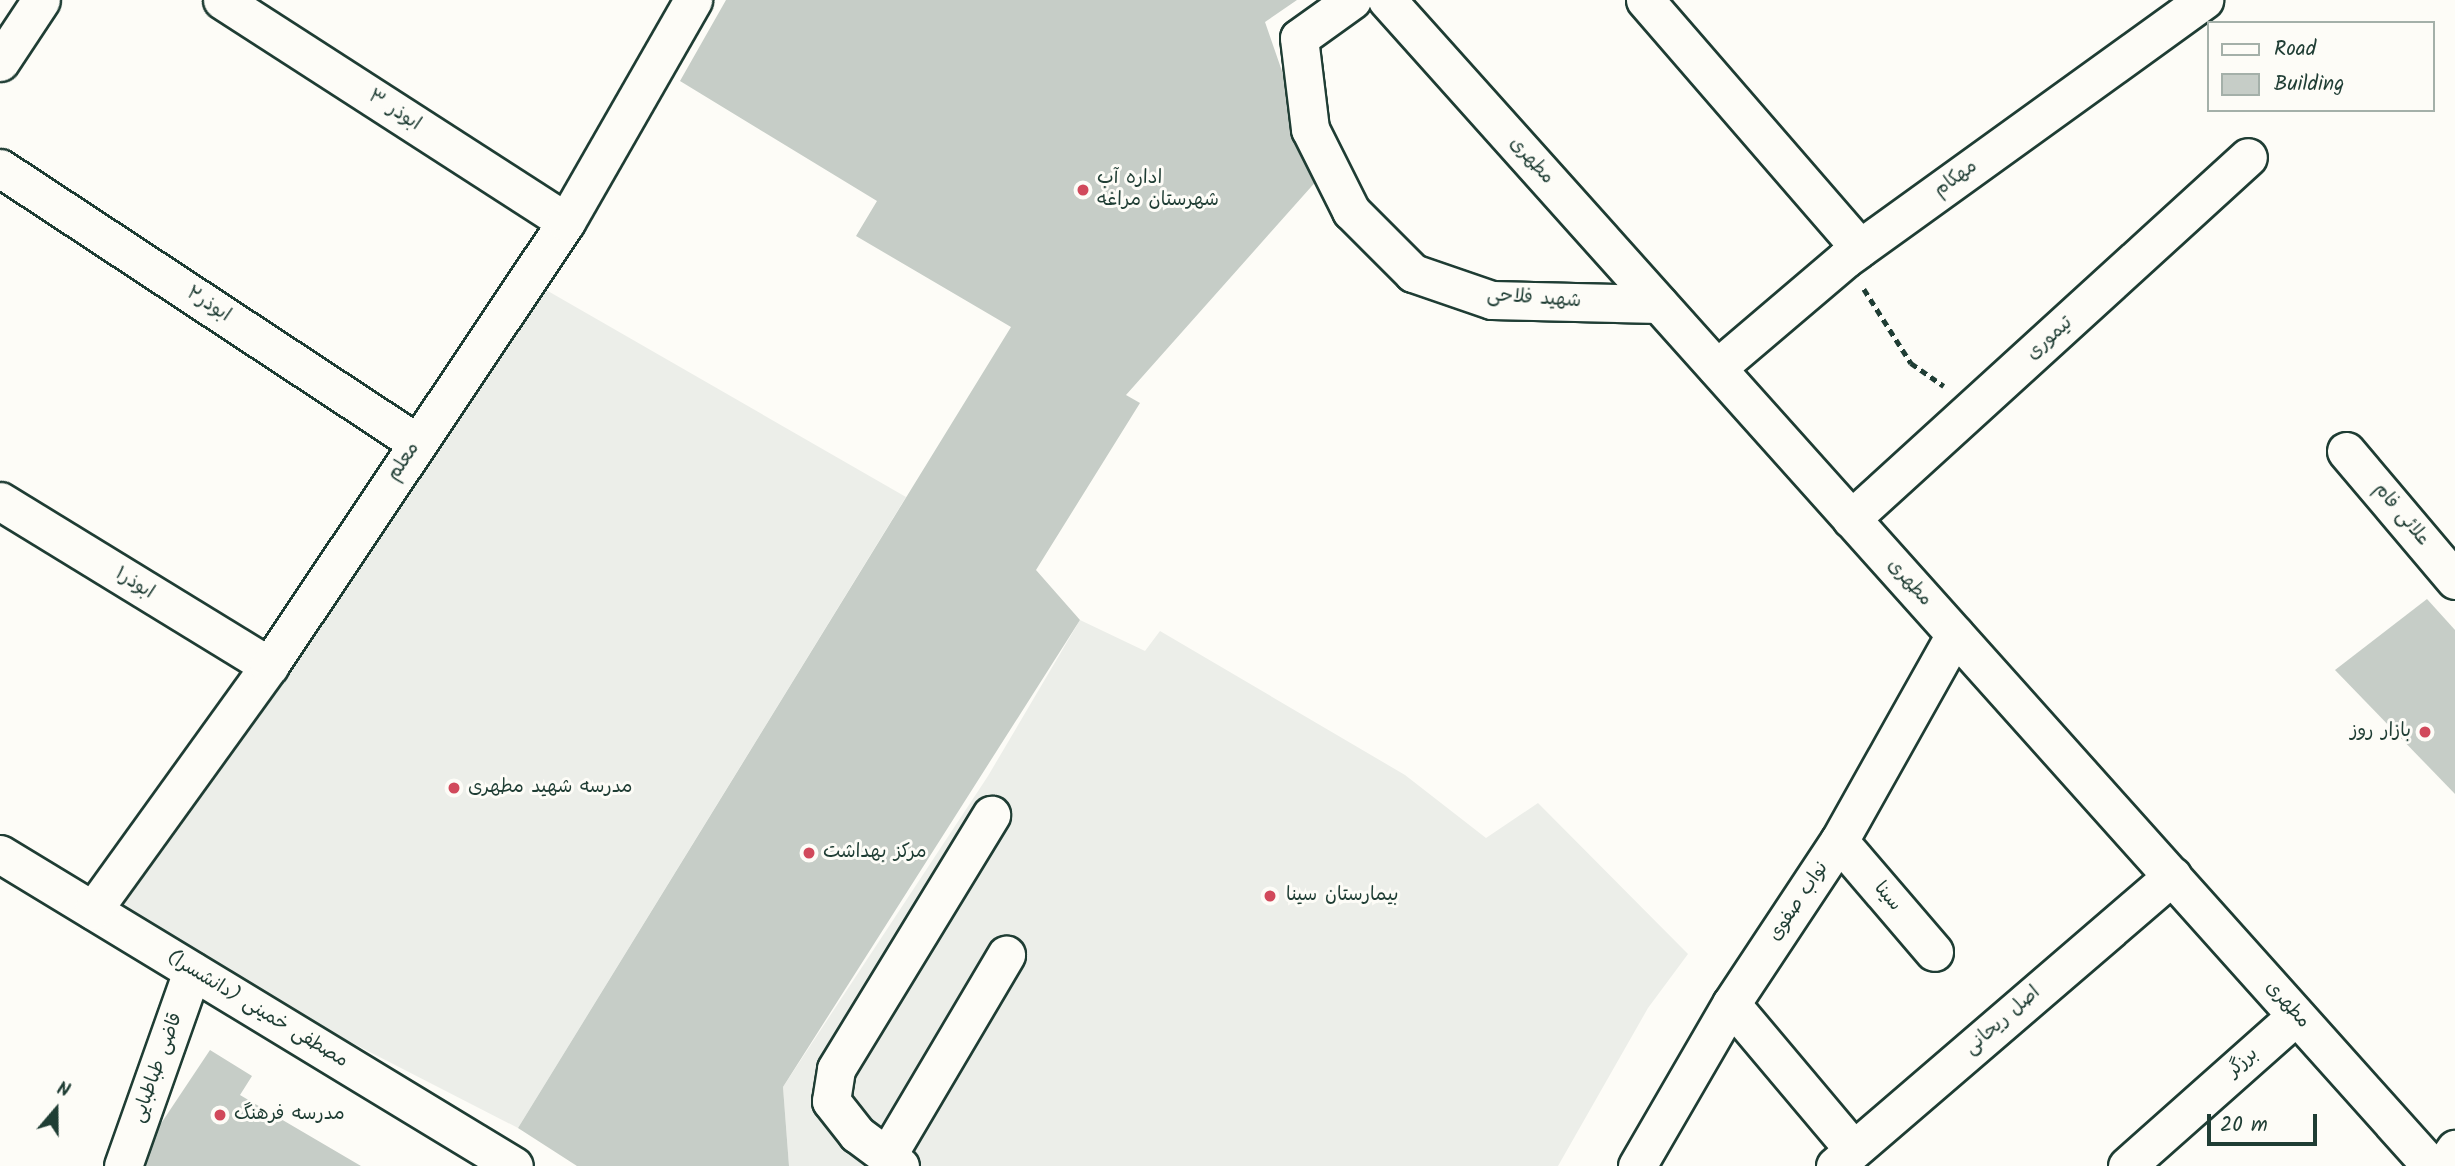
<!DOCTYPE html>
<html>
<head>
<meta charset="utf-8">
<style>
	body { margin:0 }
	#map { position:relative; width:2455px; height:1166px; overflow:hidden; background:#fdfcf7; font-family:Kalam,"Playpen Sans Arabic",sans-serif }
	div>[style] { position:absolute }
	.built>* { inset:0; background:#eceee9 }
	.building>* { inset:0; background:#c6cdc7 }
	.path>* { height:4.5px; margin-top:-2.25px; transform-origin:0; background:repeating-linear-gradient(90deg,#1f3d34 0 7px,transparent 0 12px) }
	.roads { filter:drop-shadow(2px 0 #1f3d34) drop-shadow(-2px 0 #1f3d34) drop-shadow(0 2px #1f3d34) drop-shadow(0 -2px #1f3d34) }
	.minor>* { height:37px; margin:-18.5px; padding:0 18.5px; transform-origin:18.5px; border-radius:18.5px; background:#fdfcf7 }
	.dots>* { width:19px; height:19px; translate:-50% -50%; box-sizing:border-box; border:4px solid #fdfcf7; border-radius:50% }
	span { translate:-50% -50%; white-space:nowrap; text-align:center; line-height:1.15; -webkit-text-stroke:6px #fdfcf7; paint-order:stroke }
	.street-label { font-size:19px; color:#1f3d34 }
	.poi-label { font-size:19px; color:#1f3d34 }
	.left { translate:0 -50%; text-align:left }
	.right { translate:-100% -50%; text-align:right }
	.legend { position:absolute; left:2207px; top:21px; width:228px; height:91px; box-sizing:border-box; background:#fdfcf7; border:2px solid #a4b0a9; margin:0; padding:9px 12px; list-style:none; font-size:21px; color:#1f3d34 }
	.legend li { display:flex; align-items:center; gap:14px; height:35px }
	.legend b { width:35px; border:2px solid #a4b0a9 }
	.north { position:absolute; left:21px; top:1075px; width:70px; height:70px; -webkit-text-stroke:5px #fdfcf7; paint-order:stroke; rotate:20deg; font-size:19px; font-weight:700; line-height:28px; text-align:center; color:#1f3d34 }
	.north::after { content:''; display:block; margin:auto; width:24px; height:32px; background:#1f3d34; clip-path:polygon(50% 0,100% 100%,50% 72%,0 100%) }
	.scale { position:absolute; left:2207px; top:1114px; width:110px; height:32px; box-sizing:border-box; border:4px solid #1f3d34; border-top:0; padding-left:9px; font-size:21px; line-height:24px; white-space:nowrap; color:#1f3d34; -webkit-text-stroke:5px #fdfcf7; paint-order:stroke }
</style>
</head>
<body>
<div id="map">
	<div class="built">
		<div style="clip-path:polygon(527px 279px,906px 497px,518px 1128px,93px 910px)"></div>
		<div style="clip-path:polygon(1080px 620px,1145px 651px,1160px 631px,1405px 775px,1486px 838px,1538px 803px,1688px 954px,1648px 1008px,1558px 1166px,789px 1166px,783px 1087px,988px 776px)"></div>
	</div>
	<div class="building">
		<div style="clip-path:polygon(726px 0,1297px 0,1265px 22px,1319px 178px,1126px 395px,1140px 403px,1036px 570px,1080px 620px,783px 1087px,789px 1166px,577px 1166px,518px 1128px,1011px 327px,856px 236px,877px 201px,680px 81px)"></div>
		<div style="clip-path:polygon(2427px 599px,2455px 630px,2455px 794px,2335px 670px)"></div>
		<div style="clip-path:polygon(210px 1050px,252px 1076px,240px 1095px,361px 1166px,143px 1166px,154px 1134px)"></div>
	</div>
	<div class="path">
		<div style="left:1864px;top:289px;width:88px;rotate:57.6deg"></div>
		<div style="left:1911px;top:363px;width:40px;rotate:34.9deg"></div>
	</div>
	<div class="roads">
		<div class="minor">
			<div style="left:222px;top:0;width:409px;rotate:32.8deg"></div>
			<div style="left:1352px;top:0;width:65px;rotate:144.4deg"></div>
			<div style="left:1299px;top:38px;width:92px;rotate:83.1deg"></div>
			<div style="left:1310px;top:129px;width:92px;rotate:63.4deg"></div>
			<div style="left:1351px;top:211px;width:88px;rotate:45deg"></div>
			<div style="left:1413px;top:273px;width:83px;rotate:18.9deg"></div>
			<div style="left:1492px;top:300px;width:167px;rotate:1.4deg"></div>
			<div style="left:1387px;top:0;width:1565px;rotate:48.16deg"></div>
			<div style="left:1645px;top:0;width:328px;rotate:49.1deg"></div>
			<div style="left:0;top:62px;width:74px;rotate:-56.5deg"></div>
			<div style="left:0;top:168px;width:500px;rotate:33.4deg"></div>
			<div style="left:1717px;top:368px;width:168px;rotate:-40.4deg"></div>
			<div style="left:1845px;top:259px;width:443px;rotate:-35.8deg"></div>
			<div style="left:2346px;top:451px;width:169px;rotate:49.8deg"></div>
			<div style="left:0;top:501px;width:316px;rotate:31.5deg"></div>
			<div style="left:1851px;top:519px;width:537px;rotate:-42.36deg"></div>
			<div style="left:1839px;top:841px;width:146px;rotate:49.4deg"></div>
			<div style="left:0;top:854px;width:601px;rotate:31.26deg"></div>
			<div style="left:93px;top:910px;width:301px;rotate:-54.2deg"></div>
			<div style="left:269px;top:666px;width:534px;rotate:-56.22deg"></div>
			<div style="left:566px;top:222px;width:256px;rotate:-60.2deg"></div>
			<div style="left:1731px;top:1004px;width:189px;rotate:49.9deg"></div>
			<div style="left:887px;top:1156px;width:234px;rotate:-59.4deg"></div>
			<div style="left:123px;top:1166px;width:207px;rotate:-70.5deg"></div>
			<div style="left:900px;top:1166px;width:54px;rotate:-143.3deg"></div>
			<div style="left:857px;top:1134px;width:42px;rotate:-128.2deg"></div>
			<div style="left:831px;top:1101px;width:32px;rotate:-81deg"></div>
			<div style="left:836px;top:1069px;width:298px;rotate:-58.6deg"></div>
			<div style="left:1637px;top:1166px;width:187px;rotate:-59.9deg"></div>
			<div style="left:1731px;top:1004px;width:196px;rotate:-56.5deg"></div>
			<div style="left:1839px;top:841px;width:237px;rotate:-60.7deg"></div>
			<div style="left:1835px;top:1166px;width:445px;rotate:-40.7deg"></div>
			<div style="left:2127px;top:1166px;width:226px;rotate:-41.6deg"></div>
			<div style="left:2443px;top:1166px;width:21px;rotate:-55deg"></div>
		</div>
	</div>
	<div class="dots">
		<div style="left:1083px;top:190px;background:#d1495b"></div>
		<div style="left:2425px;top:732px;background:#d1495b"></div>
		<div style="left:454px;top:788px;background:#d1495b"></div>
		<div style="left:809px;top:853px;background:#d1495b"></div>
		<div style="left:1270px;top:896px;background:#d1495b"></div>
		<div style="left:220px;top:1115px;background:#d1495b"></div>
	</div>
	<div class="street-label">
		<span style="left:394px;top:111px;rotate:33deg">ابوذر ۳</span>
		<span style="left:1531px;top:161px;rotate:48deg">مطهری</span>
		<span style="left:1956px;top:179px;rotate:-36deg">مهکام</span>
		<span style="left:1534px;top:299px;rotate:4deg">شهید فلاحی</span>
		<span style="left:208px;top:305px;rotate:33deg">ابوذر۲</span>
		<span style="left:2050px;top:339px;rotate:-42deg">تیموری</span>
		<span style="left:404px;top:462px;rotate:-56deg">معلم</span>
		<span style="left:2401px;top:515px;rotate:50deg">علائی فام</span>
		<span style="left:1909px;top:583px;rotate:48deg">مطهری</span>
		<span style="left:134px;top:584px;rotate:32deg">ابوذر۱</span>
		<span style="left:1887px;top:897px;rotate:50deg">سینا</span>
		<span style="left:1799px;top:902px;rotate:-56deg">نواب صفوی</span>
		<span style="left:2287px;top:1005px;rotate:48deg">مطهری</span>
		<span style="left:257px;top:1010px;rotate:31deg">مصطفی خمینی (دانشسرا)</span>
		<span style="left:2003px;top:1021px;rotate:-41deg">اصل ریحانی</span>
		<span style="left:2243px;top:1063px;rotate:-42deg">برزگر</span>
		<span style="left:158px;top:1068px;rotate:-70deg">قاضی طباطبایی</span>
	</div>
	<div class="poi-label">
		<span class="left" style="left:1097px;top:190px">اداره آب<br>شهرستان مراغه</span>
		<span class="right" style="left:2411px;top:732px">بازار روز</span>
		<span class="left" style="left:468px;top:788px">مدرسه شهید مطهری</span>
		<span class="left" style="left:823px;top:853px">مرکز بهداشت</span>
		<span class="left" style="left:1286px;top:896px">بیمارستان سینا</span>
		<span class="left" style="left:234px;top:1115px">مدرسه فرهنگ</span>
	</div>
	<ul class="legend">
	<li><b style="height:9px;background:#fdfcf7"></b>Road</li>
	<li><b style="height:19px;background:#c6cdc7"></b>Building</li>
	</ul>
	<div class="north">N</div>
	<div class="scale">20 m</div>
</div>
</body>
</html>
